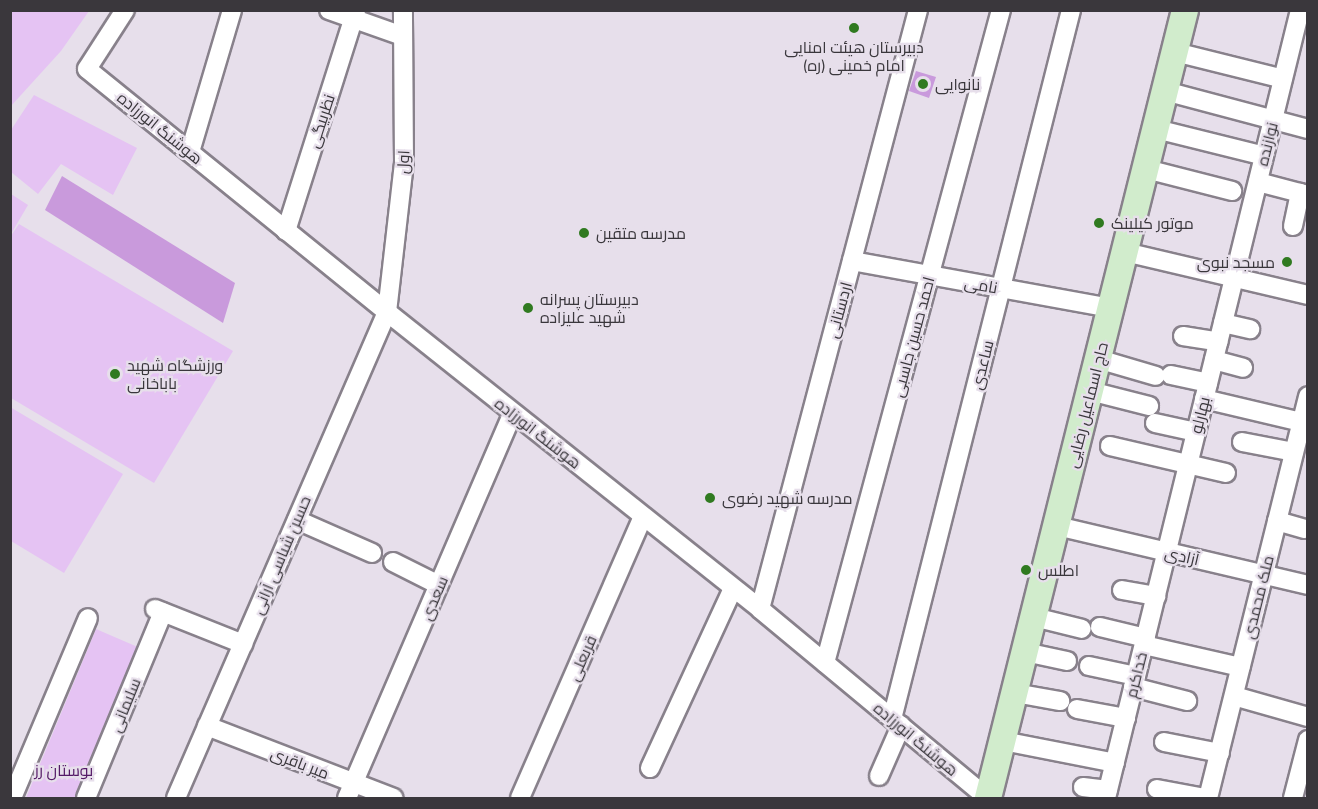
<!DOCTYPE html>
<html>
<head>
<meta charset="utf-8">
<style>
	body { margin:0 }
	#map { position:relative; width:1318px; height:809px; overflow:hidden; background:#e7dfeb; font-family:"Titillium Web",Cairo,sans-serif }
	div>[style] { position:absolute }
	.green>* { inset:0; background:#e5c3f3 }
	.building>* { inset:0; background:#c99adc }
	.roads { filter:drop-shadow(2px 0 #88818b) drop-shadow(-2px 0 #88818b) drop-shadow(0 2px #88818b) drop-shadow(0 -2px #88818b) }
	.street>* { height:18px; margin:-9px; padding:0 9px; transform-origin:9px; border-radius:9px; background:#fff }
	.secondary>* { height:26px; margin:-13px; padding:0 13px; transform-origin:13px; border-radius:13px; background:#d1eccc }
	.dots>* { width:16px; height:16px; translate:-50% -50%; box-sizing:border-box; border:3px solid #e7dfeb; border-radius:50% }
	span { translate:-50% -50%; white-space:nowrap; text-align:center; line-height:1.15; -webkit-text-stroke:4.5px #e7dfeb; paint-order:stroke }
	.poi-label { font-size:16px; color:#3a373c }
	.left { translate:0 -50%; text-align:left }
	.right { translate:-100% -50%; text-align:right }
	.street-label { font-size:16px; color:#3a373c }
	.park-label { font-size:16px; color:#541a67 }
	.frame { position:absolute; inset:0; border:12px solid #3a373c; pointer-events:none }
</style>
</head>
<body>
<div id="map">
	<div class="green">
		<div style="clip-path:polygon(11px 10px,89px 11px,61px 51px,11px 106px)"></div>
		<div style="clip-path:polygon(34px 95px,137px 148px,113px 195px,61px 164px,38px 194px,11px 172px,11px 130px)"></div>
		<div style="clip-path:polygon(11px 194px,28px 205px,11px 234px)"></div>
		<div style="clip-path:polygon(19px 224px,233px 351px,154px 483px,11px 398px,10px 237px)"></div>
		<div style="clip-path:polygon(10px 407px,123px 474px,64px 573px,11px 541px)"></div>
		<div style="clip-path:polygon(96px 629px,140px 648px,79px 798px,26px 798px)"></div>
	</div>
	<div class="building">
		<div style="clip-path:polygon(916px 71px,936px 77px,929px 98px,909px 91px)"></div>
		<div style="clip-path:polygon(62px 176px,235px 283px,223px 323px,45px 210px)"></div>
	</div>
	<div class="roads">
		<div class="street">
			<div style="left:125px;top:10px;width:70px;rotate:122.8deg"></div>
			<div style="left:87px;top:69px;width:386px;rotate:39deg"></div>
			<div style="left:387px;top:312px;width:477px;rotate:38.5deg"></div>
			<div style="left:760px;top:609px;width:296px;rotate:39.7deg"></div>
			<div style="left:329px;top:10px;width:78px;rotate:19.4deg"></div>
			<div style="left:1175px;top:52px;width:111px;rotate:14deg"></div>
			<div style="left:1165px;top:91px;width:148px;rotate:14.9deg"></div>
			<div style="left:1156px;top:129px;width:111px;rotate:14deg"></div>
			<div style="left:190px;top:152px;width:148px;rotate:-73.5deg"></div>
			<div style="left:1146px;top:169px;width:89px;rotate:14.3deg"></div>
			<div style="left:1258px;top:182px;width:52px;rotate:14.6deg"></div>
			<div style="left:1293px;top:226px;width:34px;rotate:-78deg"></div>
			<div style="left:286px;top:231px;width:232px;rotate:-72.4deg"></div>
			<div style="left:1125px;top:252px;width:188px;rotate:13.2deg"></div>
			<div style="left:852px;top:261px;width:263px;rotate:10.3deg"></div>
			<div style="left:1223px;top:323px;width:28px;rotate:13deg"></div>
			<div style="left:1183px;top:336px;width:36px;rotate:9deg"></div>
			<div style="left:1098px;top:359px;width:60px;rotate:16.3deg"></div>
			<div style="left:1214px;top:360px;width:30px;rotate:15deg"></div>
			<div style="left:1171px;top:375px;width:38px;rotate:12deg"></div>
			<div style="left:1090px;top:391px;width:61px;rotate:14.3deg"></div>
			<div style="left:1204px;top:399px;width:100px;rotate:13.3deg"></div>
			<div style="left:1155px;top:423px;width:42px;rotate:12.4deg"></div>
			<div style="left:1242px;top:442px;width:53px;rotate:10.9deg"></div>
			<div style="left:1110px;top:446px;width:119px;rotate:13.1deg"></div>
			<div style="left:297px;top:520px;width:82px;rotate:23.7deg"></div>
			<div style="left:1277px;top:521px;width:29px;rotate:16deg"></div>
			<div style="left:1057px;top:526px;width:258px;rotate:13.2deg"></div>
			<div style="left:393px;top:562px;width:51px;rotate:26.6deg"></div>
			<div style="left:1122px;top:590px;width:35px;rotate:10deg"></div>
			<div style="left:155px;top:609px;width:95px;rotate:21.7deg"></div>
			<div style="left:760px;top:609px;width:619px;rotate:-75.22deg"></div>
			<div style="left:1034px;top:617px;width:49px;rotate:14deg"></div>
			<div style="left:1100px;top:627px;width:47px;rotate:13.4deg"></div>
			<div style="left:1144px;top:645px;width:99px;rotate:12.8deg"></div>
			<div style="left:1025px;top:652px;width:43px;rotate:12.1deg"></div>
			<div style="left:825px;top:663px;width:676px;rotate:-74.92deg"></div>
			<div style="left:1089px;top:666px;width:48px;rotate:12deg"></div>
			<div style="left:1133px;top:687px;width:56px;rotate:14.5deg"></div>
			<div style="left:1015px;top:693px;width:46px;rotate:10.1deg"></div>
			<div style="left:1234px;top:696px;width:77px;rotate:15.8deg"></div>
			<div style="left:1077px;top:709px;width:50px;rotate:10.4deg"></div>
			<div style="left:892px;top:719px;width:731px;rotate:-75.83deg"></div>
			<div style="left:207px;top:726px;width:200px;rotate:21.1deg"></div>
			<div style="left:1003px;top:741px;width:114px;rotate:11.1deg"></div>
			<div style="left:1164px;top:742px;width:57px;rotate:11.1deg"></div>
			<div style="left:650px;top:768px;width:198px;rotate:-65.2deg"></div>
			<div style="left:879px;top:776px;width:55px;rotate:-66.3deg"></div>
			<div style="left:1083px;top:787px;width:25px;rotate:7deg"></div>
			<div style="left:1157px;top:789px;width:49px;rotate:10.6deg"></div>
			<div style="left:12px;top:798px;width:195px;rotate:-67.1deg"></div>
			<div style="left:86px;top:798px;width:201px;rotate:-67.5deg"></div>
			<div style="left:176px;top:798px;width:530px;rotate:-66.53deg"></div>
			<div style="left:387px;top:312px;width:151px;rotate:-83.5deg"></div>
			<div style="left:404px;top:162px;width:152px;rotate:-90.4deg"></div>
			<div style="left:347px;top:798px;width:419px;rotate:-66.7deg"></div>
			<div style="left:520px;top:798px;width:307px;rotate:-66.4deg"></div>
			<div style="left:1106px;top:798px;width:812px;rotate:-76.17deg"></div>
			<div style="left:1208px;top:798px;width:414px;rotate:-76deg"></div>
			<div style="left:1293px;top:798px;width:60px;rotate:-75.5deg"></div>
		</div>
		<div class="secondary">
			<div style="left:988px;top:798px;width:812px;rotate:-75.96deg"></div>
		</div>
	</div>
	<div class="dots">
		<div style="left:854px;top:28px;background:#307a20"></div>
		<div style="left:923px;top:84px;background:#307a20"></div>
		<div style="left:1099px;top:223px;background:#307a20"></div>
		<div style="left:584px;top:233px;background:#307a20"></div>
		<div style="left:1287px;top:262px;background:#307a20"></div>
		<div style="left:528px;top:308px;background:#307a20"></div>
		<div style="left:115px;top:374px;background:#307a20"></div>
		<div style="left:710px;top:498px;background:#307a20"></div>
		<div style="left:1026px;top:570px;background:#307a20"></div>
	</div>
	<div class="poi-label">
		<span style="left:854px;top:56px">دبیرستان هیئت امنایی<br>امام خمینی (ره)</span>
		<span class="left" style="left:935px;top:84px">نانوایی</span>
		<span class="left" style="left:1111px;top:223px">موتور کیلینک</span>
		<span class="left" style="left:596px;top:233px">مدرسه متقین</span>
		<span class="right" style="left:1275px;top:262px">مسجد نبوی</span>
		<span class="left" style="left:540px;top:308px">دبیرستان پسرانه<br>شهید علیزاده</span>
		<span class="left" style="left:127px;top:374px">ورزشگاه شهید<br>باباخانی</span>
		<span class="left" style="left:722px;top:498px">مدرسه شهید رضوی</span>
		<span class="left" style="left:1038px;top:570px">اطلس</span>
	</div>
	<div class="street-label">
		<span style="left:321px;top:121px;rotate:-72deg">نظربیگی</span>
		<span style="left:160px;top:128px;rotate:39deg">هوشنگ انورزاده</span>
		<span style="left:1267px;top:144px;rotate:-76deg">نوازنده</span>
		<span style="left:403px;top:162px;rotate:-87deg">اول</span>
		<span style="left:981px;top:285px;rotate:10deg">نامی</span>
		<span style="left:839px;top:310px;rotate:-75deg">اردستانی</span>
		<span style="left:913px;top:337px;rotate:-75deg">احمد حسین جاسبی</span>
		<span style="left:982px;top:365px;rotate:-76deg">ساعدی</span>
		<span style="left:1087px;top:405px;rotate:-76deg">حاج اسماعیل رضایی</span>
		<span style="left:1200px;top:415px;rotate:-76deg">بهارلو</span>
		<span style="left:538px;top:433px;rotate:38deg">هوشنگ انورزاده</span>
		<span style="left:281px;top:555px;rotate:-67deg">حسین شیاسی آرانی</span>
		<span style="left:1182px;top:556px;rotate:13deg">آزادی</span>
		<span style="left:1258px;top:597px;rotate:-76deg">ملک محمدی</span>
		<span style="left:434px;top:598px;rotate:-67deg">سعدی</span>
		<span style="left:582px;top:658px;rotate:-66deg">قربعلی</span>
		<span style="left:1136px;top:675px;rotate:-76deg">خداکرم</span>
		<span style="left:125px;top:705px;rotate:-68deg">سلیمانی</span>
		<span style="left:916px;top:739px;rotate:40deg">هوشنگ انورزاده</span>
		<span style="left:300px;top:763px;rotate:21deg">میر باقری</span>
	</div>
	<div class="park-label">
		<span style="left:64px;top:770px">بوستان رز</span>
	</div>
	<div class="frame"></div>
</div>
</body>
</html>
